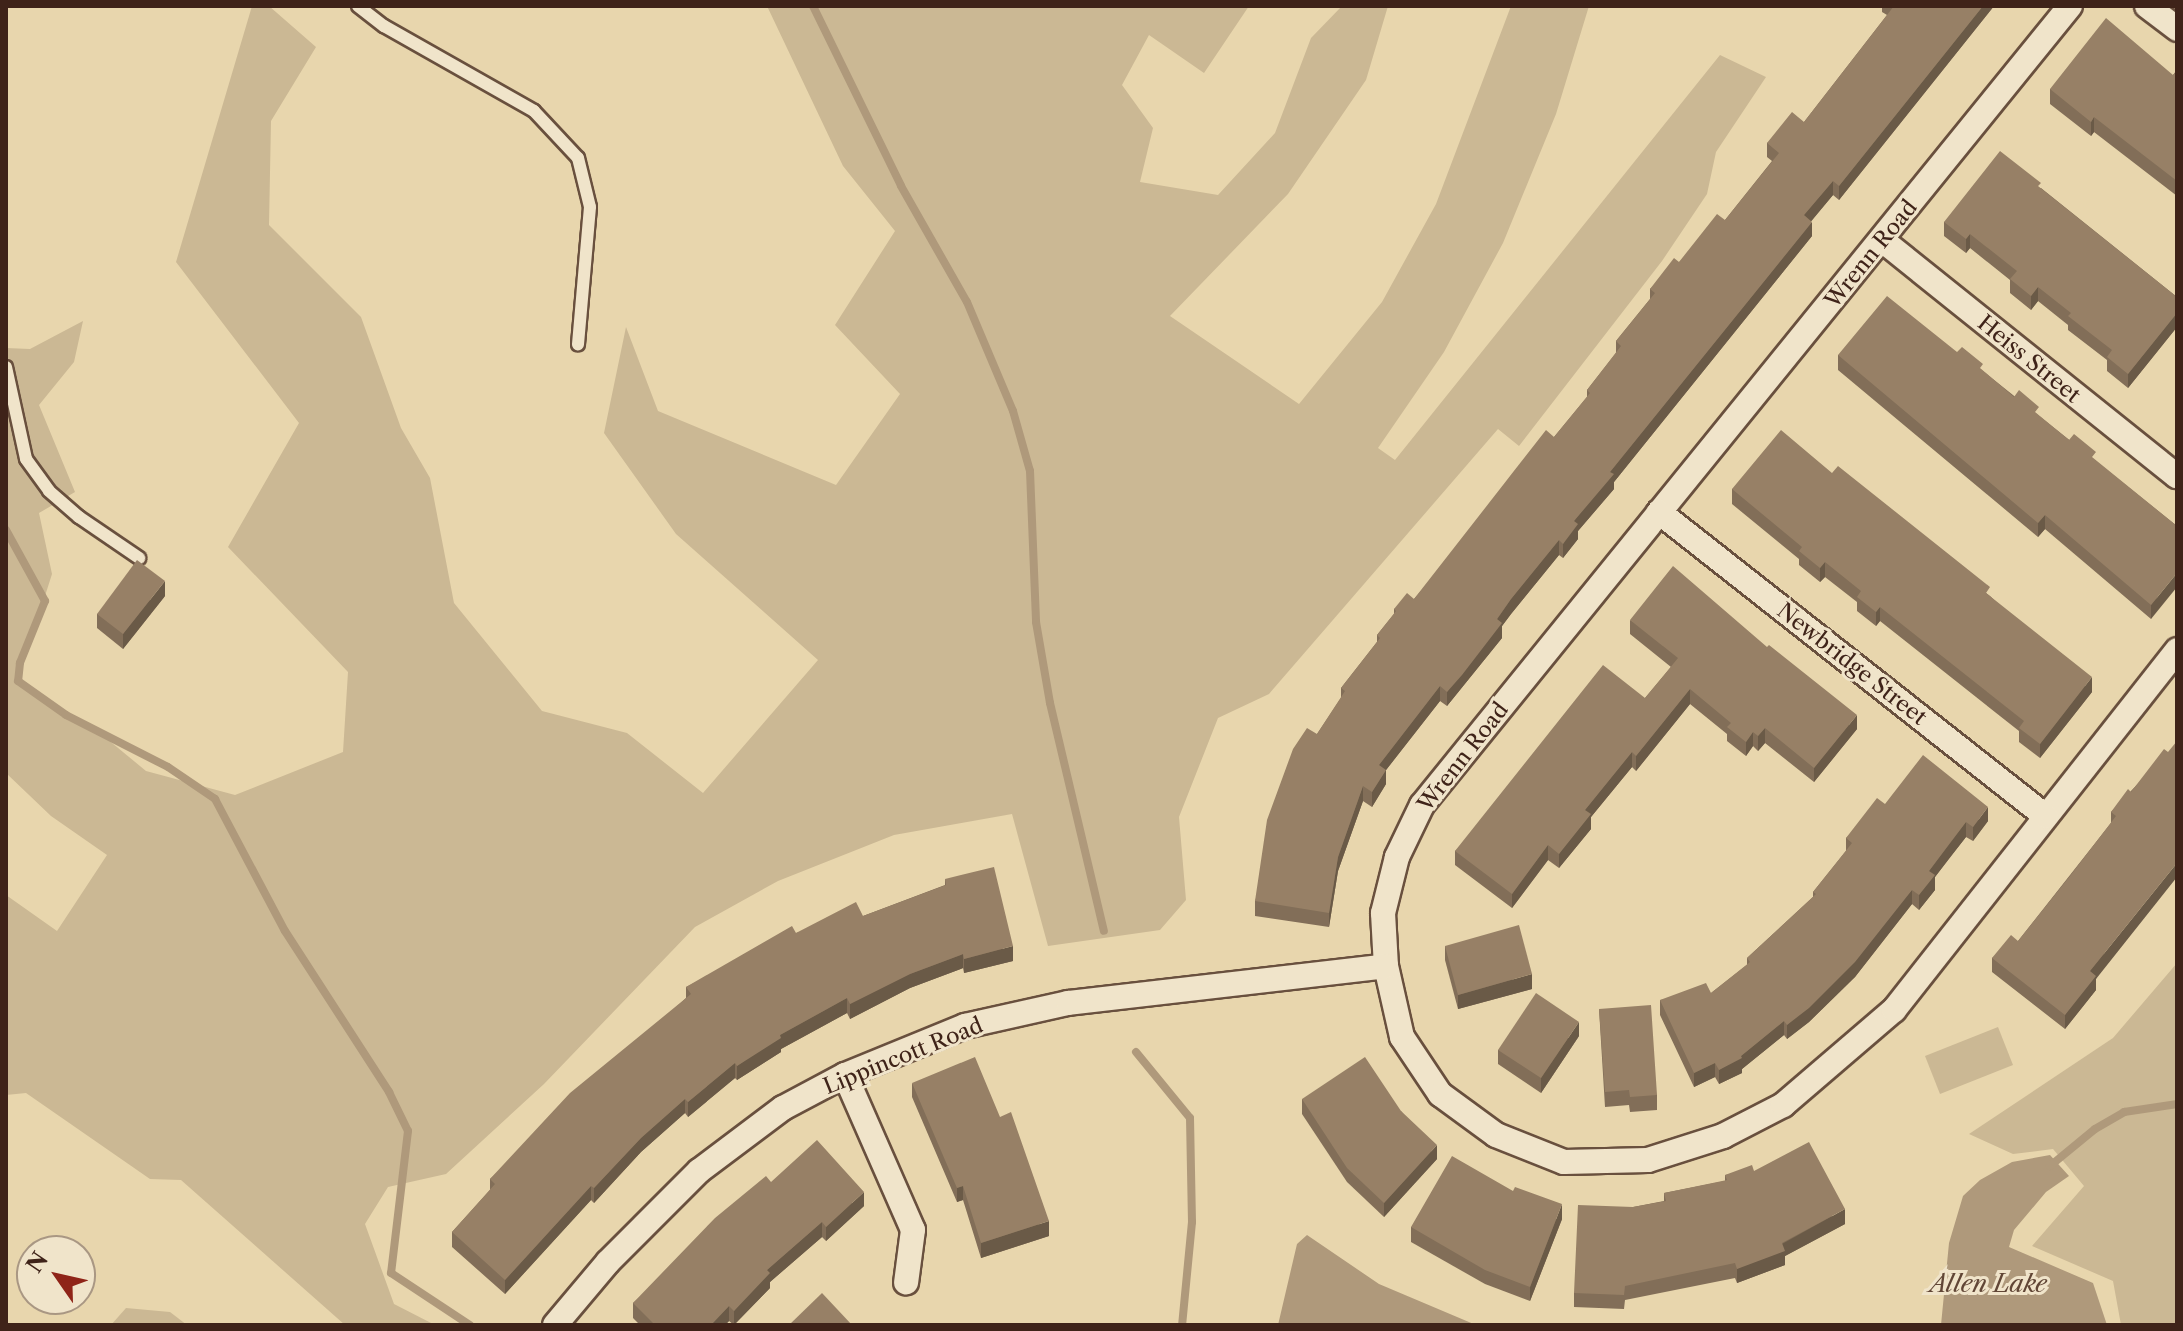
<!DOCTYPE html>
<html>
<head>
<meta charset="utf-8">
<style>
	body { margin:0 }
	#map { position:relative; width:2183px; height:1331px; overflow:hidden; background:#e8d6ad; font-family:"Libre Caslon Text",serif }
	div>[style] { position:absolute }
	.green>* { inset:0; background:#cbb894 }
	.water>* { inset:0; background:#af997b }
	.stream>* { height:8px; margin:-4px; padding:0 4px; transform-origin:4px; border-radius:4px; background:#af997b }
	.roads { filter:drop-shadow(2px 0 #69503e) drop-shadow(-2px 0 #69503e) drop-shadow(0 2px #69503e) drop-shadow(0 -2px #69503e) }
	.service>* { height:12px; margin:-6px; padding:0 6px; transform-origin:6px; border-radius:6px; background:#f0e4ca }
	.minor>* { height:24px; margin:-12px; padding:0 12px; transform-origin:12px; border-radius:12px; background:#f0e4ca }
	.wall>* { inset:0; background:#826e58 }
	.shaded-wall>* { inset:0; background:#6a5a47 }
	.building>* { inset:0; background:#978066 }
	span { translate:-50% -50%; white-space:nowrap; text-align:center; line-height:1.15; -webkit-text-stroke:6px #f0e4ca; paint-order:stroke }
	.street-label { font-size:22px; color:#3f2319 }
	.water-label { font-size:24px; color:#614636; font-style:italic }
	.frame { position:absolute; inset:0; border:8px solid #3f2319; pointer-events:none }
	.north { position:absolute; left:16px; top:1235px; width:80px; height:80px; box-sizing:border-box; background:#f0e4ca; border:2px solid #a99783; border-radius:50%; rotate:304deg; font-size:22px; font-weight:700; line-height:32px; text-align:center; color:#3f2319 }
	.north::after { content:''; display:block; margin:auto; width:28px; height:36px; background:#8f2418; clip-path:polygon(50% 0,100% 100%,50% 72%,0 100%) }
</style>
</head>
<body>
<div id="map">
	<div class="green">
		<div style="clip-path:polygon(252px 6px,269px 6px,316px 47px,271px 121px,269px 225px,361px 317px,401px 428px,430px 478px,454px 603px,542px 711px,627px 733px,703px 793px,818px 660px,676px 534px,604px 433px,626px 327px,658px 411px,836px 485px,900px 394px,835px 325px,895px 231px,843px 166px,767px 6px,1249px 6px,1204px 73px,1149px 35px,1122px 85px,1153px 128px,1140px 182px,1218px 195px,1275px 133px,1311px 38px,1342px 6px,1388px 6px,1366px 80px,1288px 194px,1170px 316px,1299px 404px,1382px 302px,1436px 204px,1511px 6px,1589px 6px,1556px 114px,1503px 243px,1444px 352px,1378px 448px,1395px 460px,1720px 55px,1766px 77px,1716px 152px,1707px 194px,1662px 261px,1519px 446px,1498px 429px,1269px 694px,1218px 718px,1179px 817px,1186px 900px,1160px 930px,1048px 946px,1012px 814px,894px 835px,778px 881px,695px 927px,544px 1084px,446px 1174px,388px 1187px,365px 1224px,394px 1304px,435px 1325px,345px 1325px,181px 1180px,150px 1179px,26px 1093px,6px 1095px,6px 895px,57px 931px,107px 855px,51px 816px,6px 773px,6px 348px,30px 349px,83px 321px,74px 362px,39px 405px,75px 492px,39px 513px,52px 574px,17px 684px,89px 724px,146px 771px,235px 795px,343px 752px,348px 672px,228px 547px,299px 423px,176px 262px)"></div>
		<div style="clip-path:polygon(2177px 963px,2177px 1325px,2121px 1325px,2113px 1281px,2032px 1246px,2084px 1186px,2053px 1149px,2013px 1154px,1969px 1134px,2113px 1038px)"></div>
		<div style="clip-path:polygon(1998px 1027px,2013px 1065px,1940px 1094px,1925px 1056px)"></div>
		<div style="clip-path:polygon(126px 1308px,170px 1312px,187px 1325px,111px 1325px)"></div>
	</div>
	<div class="water">
		<div style="clip-path:polygon(2050px 1155px,2069px 1176px,2046px 1192px,2014px 1230px,2009px 1247px,2093px 1283px,2107px 1325px,1941px 1325px,1949px 1243px,1963px 1196px,1980px 1180px,2012px 1162px)"></div>
		<div style="clip-path:polygon(1307px 1235px,1379px 1284px,1476px 1325px,1278px 1325px,1297px 1244px)"></div>
	</div>
	<div class="stream">
		<div style="left:813px;top:6px;width:200px;rotate:63.9deg"></div>
		<div style="left:901px;top:186px;width:133px;rotate:60.4deg"></div>
		<div style="left:967px;top:302px;width:118px;rotate:67.1deg"></div>
		<div style="left:1013px;top:411px;width:62px;rotate:74.2deg"></div>
		<div style="left:1030px;top:471px;width:151px;rotate:87.7deg"></div>
		<div style="left:1036px;top:622px;width:82px;rotate:80.2deg"></div>
		<div style="left:1050px;top:703px;width:234px;rotate:76.7deg"></div>
		<div style="left:6px;top:530px;width:81px;rotate:61.2deg"></div>
		<div style="left:45px;top:601px;width:67px;rotate:112deg"></div>
		<div style="left:20px;top:663px;width:18px;rotate:96deg"></div>
		<div style="left:18px;top:681px;width:59px;rotate:35.3deg"></div>
		<div style="left:66px;top:715px;width:114px;rotate:27deg"></div>
		<div style="left:168px;top:767px;width:57px;rotate:34.2deg"></div>
		<div style="left:215px;top:799px;width:149px;rotate:62.1deg"></div>
		<div style="left:285px;top:931px;width:192px;rotate:57.1deg"></div>
		<div style="left:389px;top:1092px;width:43px;rotate:64deg"></div>
		<div style="left:408px;top:1131px;width:143px;rotate:96.8deg"></div>
		<div style="left:391px;top:1273px;width:95px;rotate:33.4deg"></div>
		<div style="left:1136px;top:1052px;width:85px;rotate:50.7deg"></div>
		<div style="left:1190px;top:1118px;width:104px;rotate:88.9deg"></div>
		<div style="left:1192px;top:1222px;width:103px;rotate:95.5deg"></div>
		<div style="left:2050px;top:1166px;width:58px;rotate:-39.4deg"></div>
		<div style="left:2095px;top:1129px;width:34px;rotate:-30deg"></div>
		<div style="left:2124px;top:1112px;width:54px;rotate:-8.6deg"></div>
	</div>
	<div class="roads">
		<div class="service">
			<div style="left:358px;top:6px;width:33px;rotate:38deg"></div>
			<div style="left:384px;top:26px;width:172px;rotate:29.5deg"></div>
			<div style="left:534px;top:111px;width:64px;rotate:46.9deg"></div>
			<div style="left:578px;top:158px;width:50px;rotate:76.2deg"></div>
			<div style="left:590px;top:207px;width:138px;rotate:95deg"></div>
			<div style="left:6px;top:367px;width:94px;rotate:77.7deg"></div>
			<div style="left:26px;top:459px;width:39px;rotate:54deg"></div>
			<div style="left:49px;top:491px;width:40px;rotate:41deg"></div>
			<div style="left:79px;top:517px;width:73px;rotate:34.3deg"></div>
		</div>
		<div class="minor">
			<div style="left:2070px;top:6px;width:1029px;rotate:129.04deg"></div>
			<div style="left:1422px;top:805px;width:58px;rotate:115.7deg"></div>
			<div style="left:1397px;top:857px;width:58px;rotate:104deg"></div>
			<div style="left:1383px;top:913px;width:53px;rotate:86.8deg"></div>
			<div style="left:1386px;top:966px;width:73px;rotate:77.3deg"></div>
			<div style="left:1402px;top:1037px;width:69px;rotate:56.3deg"></div>
			<div style="left:1440px;top:1094px;width:69px;rotate:36.2deg"></div>
			<div style="left:1496px;top:1135px;width:73px;rotate:21.7deg"></div>
			<div style="left:1564px;top:1162px;width:84px;rotate:-1.4deg"></div>
			<div style="left:1648px;top:1160px;width:79px;rotate:-17.7deg"></div>
			<div style="left:1723px;top:1136px;width:68px;rotate:-27.3deg"></div>
			<div style="left:1783px;top:1105px;width:146px;rotate:-40.6deg"></div>
			<div style="left:1894px;top:1010px;width:458px;rotate:-51.8deg"></div>
			<div style="left:2147px;top:6px;width:38px;rotate:37deg"></div>
			<div style="left:1882px;top:240px;width:378px;rotate:38.7deg"></div>
			<div style="left:1659px;top:512px;width:492px;rotate:38.2deg"></div>
			<div style="left:845px;top:1075px;width:169px;rotate:66.3deg"></div>
			<div style="left:913px;top:1230px;width:53px;rotate:97.5deg"></div>
			<div style="left:555px;top:1325px;width:82px;rotate:-49.9deg"></div>
			<div style="left:608px;top:1262px;width:129px;rotate:-45deg"></div>
			<div style="left:699px;top:1171px;width:105px;rotate:-36.9deg"></div>
			<div style="left:783px;top:1108px;width:70px;rotate:-28deg"></div>
			<div style="left:845px;top:1075px;width:130px;rotate:-22.2deg"></div>
			<div style="left:965px;top:1026px;width:106px;rotate:-12.6deg"></div>
			<div style="left:1068px;top:1003px;width:320px;rotate:-6.6deg"></div>
		</div>
	</div>
	<div class="wall">
		<div style="clip-path:polygon(1882px 6px,1994px 6px,1839px 200px,1833px 195px,1811px 221px,1812px 236px,1614px 482px,1614px 489px,1578px 531px,1578px 539px,1563px 558px,1559px 555px,1511px 614px,1502px 626px,1502px 638px,1447px 706px,1440px 701px,1386px 770px,1386px 784px,1372px 807px,1363px 801px,1338px 871px,1329px 927px,1255px 916px,1255px 901px,1317px 734px,1341px 698px,1341px 688px,1377px 642px,1377px 635px,1394px 614px,1394px 609px,1414px 599px,1554px 437px,1587px 397px,1587px 390px,1616px 353px,1616px 341px,1650px 299px,1650px 289px,1725px 220px,1772px 161px,1767px 157px,1767px 143px,1804px 122px,1887px 15px,1882px 12px)"></div>
		<div style="clip-path:polygon(2177px 70px,2177px 196px,2094px 132px,2091px 136px,2050px 104px,2050px 89px,2173px 75px)"></div>
		<div style="clip-path:polygon(2041px 188px,2177px 297px,2177px 327px,2128px 388px,2107px 371px,2107px 360px,2068px 330px,2068px 325px,2038px 301px,2031px 310px,2010px 293px,2010px 280px,1970px 248px,1966px 253px,1944px 236px,1944px 222px)"></div>
		<div style="clip-path:polygon(1957px 352px,1983px 371px,2177px 526px,2151px 619px,2045px 529px,2038px 537px,1838px 370px,1838px 355px)"></div>
		<div style="clip-path:polygon(1832px 473px,1990px 596px,2092px 692px,2040px 758px,2019px 742px,2019px 731px,1880px 621px,1876px 626px,1857px 611px,1857px 602px,1825px 577px,1820px 582px,1799px 565px,1799px 559px,1732px 504px,1732px 489px)"></div>
		<div style="clip-path:polygon(165px 596px,123px 649px,97px 628px,97px 614px)"></div>
		<div style="clip-path:polygon(1630px 620px,1857px 729px,1814px 782px,1765px 743px,1758px 751px,1753px 746px,1746px 756px,1727px 741px,1727px 734px,1690px 704px,1636px 771px,1632px 767px,1591px 817px,1591px 829px,1559px 868px,1548px 860px,1512px 908px,1455px 865px,1455px 851px,1645px 698px,1671px 667px,1630px 634px)"></div>
		<div style="clip-path:polygon(2168px 752px,2096px 979px,2096px 990px,2065px 1029px,1992px 972px,1992px 958px,2018px 941px,2111px 823px,2111px 812px)"></div>
		<div style="clip-path:polygon(1885px 804px,1988px 821px,1973px 841px,1966px 837px,1950px 857px,1935px 877px,1935px 890px,1919px 910px,1912px 904px,1855px 977px,1809px 1022px,1787px 1039px,1784px 1035px,1742px 1069px,1742px 1073px,1719px 1084px,1715px 1077px,1694px 1087px,1660px 1015px,1660px 1000px,1711px 993px,1747px 965px,1747px 958px,1813px 897px,1813px 892px,1846px 851px,1846px 838px)"></div>
		<div style="clip-path:polygon(945px 879px,1013px 961px,964px 973px,963px 968px,910px 988px,850px 1019px,847px 1013px,781px 1049px,781px 1052px,737px 1080px,735px 1078px,688px 1117px,685px 1113px,641px 1152px,594px 1203px,591px 1200px,505px 1294px,452px 1247px,452px 1232px,490px 1190px,490px 1179px,686px 998px,686px 987px,796px 933px,863px 916px,945px 885px)"></div>
		<div style="clip-path:polygon(1445px 946px,1532px 989px,1458px 1009px,1445px 960px)"></div>
		<div style="clip-path:polygon(1599px 1009px,1657px 1095px,1657px 1110px,1630px 1112px,1629px 1105px,1605px 1107px)"></div>
		<div style="clip-path:polygon(1579px 1036px,1541px 1093px,1498px 1064px,1498px 1050px)"></div>
		<div style="clip-path:polygon(912px 1083px,1049px 1236px,981px 1258px,963px 1200px,957px 1202px,912px 1097px)"></div>
		<div style="clip-path:polygon(1302px 1099px,1401px 1111px,1437px 1159px,1384px 1217px,1347px 1182px,1302px 1114px)"></div>
		<div style="clip-path:polygon(1754px 1171px,1845px 1224px,1785px 1256px,1785px 1265px,1737px 1283px,1735px 1278px,1625px 1300px,1624px 1309px,1574px 1307px,1574px 1293px,1633px 1207px,1664px 1201px,1664px 1193px,1725px 1181px,1725px 1175px)"></div>
		<div style="clip-path:polygon(771px 1182px,864px 1206px,826px 1241px,822px 1237px,770px 1282px,770px 1288px,734px 1325px,729px 1321px,725px 1325px,640px 1325px,633px 1318px,633px 1303px)"></div>
		<div style="clip-path:polygon(1562px 1219px,1530px 1301px,1485px 1284px,1411px 1242px,1411px 1227px)"></div>
	</div>
	<div class="shaded-wall">
		<div style="clip-path:polygon(1983px 6px,1994px 6px,1839px 200px,1839px 186px)"></div>
		<div style="clip-path:polygon(2094px 117px,2094px 132px,2091px 136px,2091px 122px)"></div>
		<div style="clip-path:polygon(1833px 181px,1833px 195px,1804px 230px,1804px 215px)"></div>
		<div style="clip-path:polygon(1812px 222px,1812px 236px,1614px 482px,1614px 489px,1578px 531px,1578px 539px,1563px 558px,1563px 544px,1574px 521px,1610px 472px)"></div>
		<div style="clip-path:polygon(1970px 234px,1970px 248px,1966px 253px,1966px 239px)"></div>
		<div style="clip-path:polygon(2038px 287px,2038px 301px,2031px 310px,2031px 296px)"></div>
		<div style="clip-path:polygon(2177px 313px,2177px 327px,2128px 388px,2128px 374px)"></div>
		<div style="clip-path:polygon(2045px 515px,2045px 529px,2038px 537px,2038px 523px)"></div>
		<div style="clip-path:polygon(1559px 540px,1559px 555px,1511px 614px,1502px 626px,1502px 638px,1447px 706px,1447px 692px,1511px 599px)"></div>
		<div style="clip-path:polygon(1825px 562px,1825px 577px,1820px 582px,1820px 568px)"></div>
		<div style="clip-path:polygon(2177px 573px,2177px 587px,2151px 619px,2151px 605px)"></div>
		<div style="clip-path:polygon(165px 581px,165px 596px,123px 649px,123px 634px)"></div>
		<div style="clip-path:polygon(1880px 607px,1880px 621px,1876px 626px,1876px 612px)"></div>
		<div style="clip-path:polygon(2092px 677px,2092px 692px,2040px 758px,2040px 744px)"></div>
		<div style="clip-path:polygon(1440px 686px,1440px 701px,1379px 779px,1379px 765px)"></div>
		<div style="clip-path:polygon(1690px 689px,1690px 704px,1636px 771px,1636px 756px)"></div>
		<div style="clip-path:polygon(1857px 715px,1857px 729px,1814px 782px,1814px 768px)"></div>
		<div style="clip-path:polygon(1765px 728px,1765px 743px,1758px 751px,1758px 736px)"></div>
		<div style="clip-path:polygon(1753px 732px,1753px 746px,1746px 756px,1746px 742px)"></div>
		<div style="clip-path:polygon(1632px 752px,1632px 767px,1591px 817px,1591px 829px,1559px 868px,1559px 854px,1585px 810px)"></div>
		<div style="clip-path:polygon(1386px 770px,1386px 784px,1372px 807px,1372px 792px)"></div>
		<div style="clip-path:polygon(1363px 786px,1363px 801px,1338px 871px,1329px 927px,1329px 913px,1338px 857px)"></div>
		<div style="clip-path:polygon(1988px 807px,1988px 821px,1973px 841px,1973px 827px)"></div>
		<div style="clip-path:polygon(1966px 822px,1966px 837px,1935px 877px,1935px 890px,1919px 910px,1919px 895px,1929px 871px)"></div>
		<div style="clip-path:polygon(1548px 845px,1548px 860px,1512px 908px,1512px 894px)"></div>
		<div style="clip-path:polygon(2177px 863px,2177px 877px,2096px 979px,2096px 990px,2065px 1029px,2065px 1015px,2090px 971px)"></div>
		<div style="clip-path:polygon(1912px 890px,1912px 904px,1855px 977px,1809px 1022px,1787px 1039px,1787px 1025px)"></div>
		<div style="clip-path:polygon(1013px 946px,1013px 961px,964px 973px,964px 959px)"></div>
		<div style="clip-path:polygon(963px 954px,963px 968px,910px 988px,850px 1019px,850px 1004px,910px 974px)"></div>
		<div style="clip-path:polygon(1532px 974px,1532px 989px,1458px 1009px,1458px 995px)"></div>
		<div style="clip-path:polygon(847px 998px,847px 1013px,781px 1049px,781px 1052px,737px 1080px,737px 1066px,780px 1035px)"></div>
		<div style="clip-path:polygon(1784px 1021px,1784px 1035px,1742px 1069px,1742px 1073px,1719px 1084px,1719px 1070px,1741px 1056px)"></div>
		<div style="clip-path:polygon(1579px 1022px,1579px 1036px,1541px 1093px,1541px 1078px)"></div>
		<div style="clip-path:polygon(735px 1063px,735px 1078px,688px 1117px,688px 1102px)"></div>
		<div style="clip-path:polygon(1715px 1063px,1715px 1077px,1694px 1087px,1694px 1073px)"></div>
		<div style="clip-path:polygon(685px 1099px,685px 1113px,641px 1152px,594px 1203px,594px 1188px,641px 1138px)"></div>
		<div style="clip-path:polygon(1437px 1145px,1437px 1159px,1384px 1217px,1384px 1203px)"></div>
		<div style="clip-path:polygon(591px 1186px,591px 1200px,505px 1294px,505px 1280px)"></div>
		<div style="clip-path:polygon(963px 1186px,963px 1200px,957px 1202px,957px 1188px)"></div>
		<div style="clip-path:polygon(864px 1192px,864px 1206px,826px 1241px,826px 1227px)"></div>
		<div style="clip-path:polygon(1562px 1204px,1562px 1219px,1530px 1301px,1530px 1287px)"></div>
		<div style="clip-path:polygon(1845px 1209px,1845px 1224px,1785px 1256px,1785px 1265px,1737px 1283px,1737px 1269px)"></div>
		<div style="clip-path:polygon(1049px 1221px,1049px 1236px,981px 1258px,981px 1243px)"></div>
		<div style="clip-path:polygon(822px 1222px,822px 1237px,770px 1282px,770px 1288px,734px 1325px,734px 1311px,767px 1270px)"></div>
		<div style="clip-path:polygon(729px 1306px,729px 1321px,725px 1325px,711px 1325px)"></div>
	</div>
	<div class="building">
		<div style="clip-path:polygon(1894px 6px,1983px 6px,1839px 186px,1833px 181px,1804px 215px,1812px 222px,1610px 472px,1614px 474px,1574px 521px,1578px 524px,1563px 544px,1559px 540px,1511px 599px,1497px 619px,1502px 623px,1462px 675px,1447px 692px,1440px 686px,1379px 765px,1386px 770px,1372px 792px,1363px 786px,1338px 857px,1329px 913px,1255px 901px,1267px 820px,1293px 749px,1307px 728px,1317px 734px,1345px 691px,1341px 688px,1380px 638px,1377px 635px,1396px 611px,1394px 609px,1407px 593px,1414px 599px,1546px 430px,1554px 437px,1590px 393px,1587px 390px,1621px 346px,1616px 341px,1655px 293px,1650px 289px,1674px 258px,1679px 262px,1717px 214px,1725px 220px,1779px 153px,1767px 143px,1792px 112px,1804px 122px)"></div>
		<div style="clip-path:polygon(2106px 18px,2173px 75px,2177px 70px,2177px 181px,2094px 117px,2091px 122px,2050px 89px)"></div>
		<div style="clip-path:polygon(2000px 151px,2041px 183px,2038px 186px,2177px 297px,2177px 313px,2128px 374px,2107px 357px,2112px 350px,2068px 316px,2071px 313px,2038px 287px,2031px 296px,2010px 279px,2017px 271px,1970px 234px,1966px 239px,1944px 222px)"></div>
		<div style="clip-path:polygon(1887px 296px,1957px 352px,1962px 347px,1983px 364px,1980px 368px,2014px 397px,2019px 390px,2039px 407px,2035px 412px,2069px 440px,2074px 434px,2096px 452px,2092px 457px,2177px 526px,2177px 573px,2151px 605px,2045px 515px,2038px 523px,1838px 355px)"></div>
		<div style="clip-path:polygon(1781px 430px,1832px 473px,1838px 466px,1951px 556px,1990px 587px,1986px 593px,2092px 677px,2040px 744px,2019px 728px,2024px 721px,1880px 607px,1876px 612px,1857px 597px,1861px 591px,1825px 562px,1820px 568px,1799px 551px,1802px 547px,1732px 489px)"></div>
		<div style="clip-path:polygon(137px 560px,165px 581px,123px 634px,97px 614px)"></div>
		<div style="clip-path:polygon(1673px 566px,1767px 647px,1769px 645px,1857px 715px,1814px 768px,1765px 728px,1758px 736px,1753px 732px,1746px 742px,1727px 727px,1731px 723px,1690px 689px,1636px 756px,1632px 752px,1585px 810px,1591px 814px,1559px 854px,1548px 845px,1512px 894px,1455px 851px,1603px 665px,1645px 698px,1678px 658px,1630px 620px)"></div>
		<div style="clip-path:polygon(2177px 741px,2177px 863px,2090px 971px,2096px 976px,2065px 1015px,1992px 958px,2011px 935px,2018px 941px,2070px 876px,2116px 816px,2111px 812px,2128px 789px,2131px 792px,2164px 749px,2168px 752px)"></div>
		<div style="clip-path:polygon(1923px 755px,1988px 807px,1973px 827px,1966px 822px,1950px 843px,1929px 871px,1935px 875px,1919px 895px,1912px 890px,1855px 962px,1809px 1008px,1787px 1025px,1784px 1021px,1741px 1056px,1742px 1058px,1719px 1070px,1715px 1063px,1694px 1073px,1660px 1000px,1706px 983px,1711px 993px,1750px 962px,1747px 958px,1816px 894px,1813px 892px,1852px 843px,1846px 838px,1877px 798px,1885px 804px)"></div>
		<div style="clip-path:polygon(994px 867px,1013px 946px,964px 959px,963px 954px,910px 974px,850px 1004px,847px 998px,780px 1035px,781px 1038px,737px 1066px,735px 1063px,688px 1102px,685px 1099px,641px 1138px,594px 1188px,591px 1186px,505px 1280px,452px 1232px,495px 1184px,490px 1179px,570px 1093px,691px 994px,686px 987px,792px 926px,796px 933px,856px 902px,863px 916px,946px 885px,945px 879px)"></div>
		<div style="clip-path:polygon(1519px 925px,1532px 974px,1458px 995px,1445px 946px)"></div>
		<div style="clip-path:polygon(1536px 993px,1579px 1022px,1541px 1078px,1498px 1050px)"></div>
		<div style="clip-path:polygon(1651px 1005px,1657px 1095px,1630px 1097px,1629px 1090px,1605px 1092px,1599px 1009px)"></div>
		<div style="clip-path:polygon(975px 1057px,1000px 1117px,1011px 1112px,1049px 1221px,981px 1243px,963px 1186px,957px 1188px,912px 1083px)"></div>
		<div style="clip-path:polygon(1365px 1057px,1401px 1111px,1437px 1145px,1384px 1203px,1347px 1168px,1302px 1099px)"></div>
		<div style="clip-path:polygon(817px 1140px,864px 1192px,826px 1227px,822px 1222px,767px 1270px,770px 1273px,734px 1311px,729px 1306px,711px 1325px,655px 1325px,633px 1303px,715px 1218px,766px 1176px,771px 1182px)"></div>
		<div style="clip-path:polygon(1809px 1142px,1845px 1209px,1782px 1243px,1785px 1251px,1737px 1269px,1735px 1263px,1625px 1286px,1624px 1295px,1574px 1293px,1578px 1205px,1633px 1207px,1666px 1201px,1664px 1193px,1727px 1180px,1725px 1175px,1752px 1165px,1754px 1171px)"></div>
		<div style="clip-path:polygon(1452px 1156px,1513px 1191px,1515px 1187px,1562px 1204px,1530px 1287px,1485px 1270px,1411px 1227px)"></div>
		<div style="clip-path:polygon(822px 1293px,852px 1325px,789px 1325px)"></div>
	</div>
	<div class="street-label">
		<span style="left:1871px;top:254px;rotate:-51deg">Wrenn Road</span>
		<span style="left:2029px;top:359px;rotate:39deg">Heiss Street</span>
		<span style="left:1852px;top:664px;rotate:38deg">Newbridge Street</span>
		<span style="left:1463px;top:757px;rotate:-52deg">Wrenn Road</span>
		<span style="left:903px;top:1056px;rotate:-22deg">Lippincott Road</span>
	</div>
	<div class="water-label">
		<span style="left:1988px;top:1284px">Allen Lake</span>
	</div>
	<div class="frame"></div>
	<div class="north">N</div>
</div>
</body>
</html>
